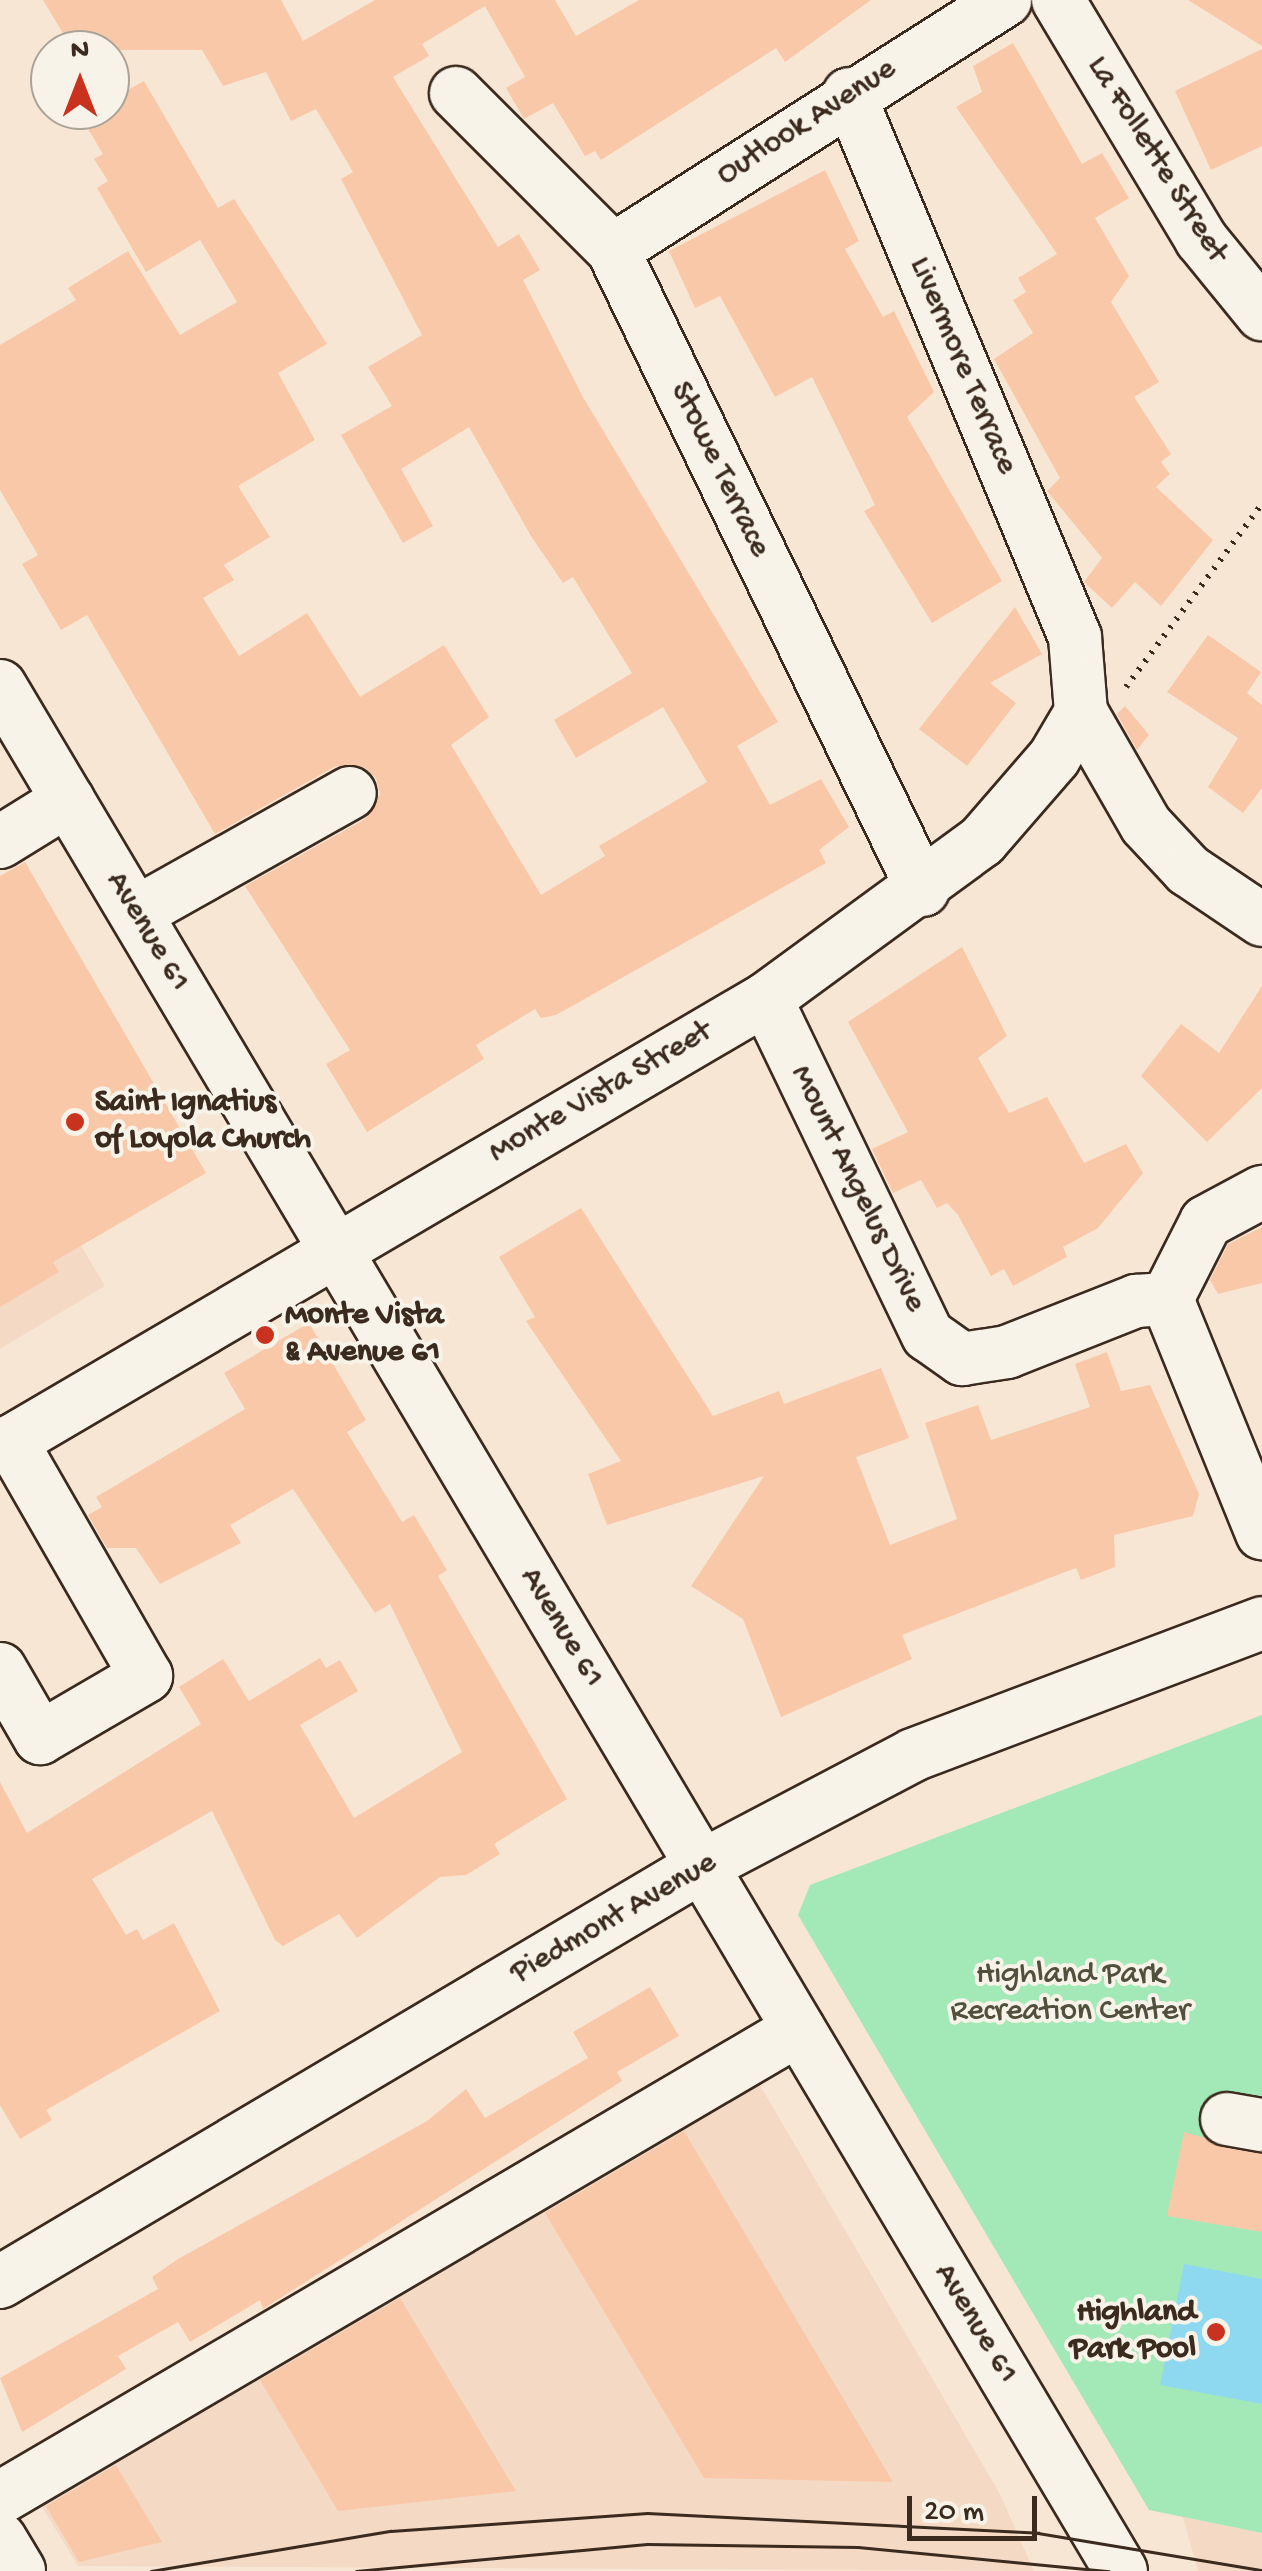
<!DOCTYPE html>
<html>
<head>
<meta charset="utf-8">
<style>
	body { margin:0 }
	#map { position:relative; width:1262px; height:2571px; overflow:hidden; background:#f8e6d5; font-family:"Gochi Hand",sans-serif }
	div>[style] { position:absolute }
	.built>* { inset:0; background:#f4d9c5 }
	.green>* { inset:0; background:#a2e9b7 }
	.water>* { inset:0; background:#8ed9ef }
	.building>* { inset:0; background:#f9c8a8 }
	.path>* { height:6px; margin-top:-3px; transform-origin:0; background:repeating-linear-gradient(90deg,#3b2a1e 0 2.5px,transparent 0 10.5px) }
	.roads { filter:drop-shadow(2px 0 #3b2a1e) drop-shadow(-2px 0 #3b2a1e) drop-shadow(0 2px #3b2a1e) drop-shadow(0 -2px #3b2a1e) }
	.minor>* { height:52px; margin:-26px; padding:0 26px; transform-origin:26px; border-radius:26px; background:#f7f3e8 }
	.tram>* { height:2.5px; margin:-1.25px; padding:0 1.25px; transform-origin:1.25px; border-radius:1.25px; background:#3b2a1e }
	.dots>* { width:28px; height:28px; translate:-50% -50%; box-sizing:border-box; border:5px solid #f7f3e8; border-radius:50% }
	span { translate:-50% -50%; white-space:nowrap; text-align:center; line-height:1.15; -webkit-text-stroke:8px #f7f3e8; paint-order:stroke }
	.street-label { font-size:32px; color:#3b2a1e }
	.poi-label { font-size:32px; color:#3b2a1e; font-weight:700 }
	.left { translate:0 -50%; text-align:left }
	.right { translate:-100% -50%; text-align:right }
	.park-label { font-size:32px; color:#50503d }
	.north { position:absolute; left:30px; top:30px; width:100px; height:100px; box-sizing:border-box; background:#f7f3e8; border:2px solid #aca397; border-radius:50%; rotate:0deg; font-size:28px; font-weight:700; line-height:40px; text-align:center; color:#3b2a1e }
	.north::after { content:''; display:block; margin:auto; width:35px; height:45px; background:#c8321e; clip-path:polygon(50% 0,100% 100%,50% 72%,0 100%) }
	.scale { position:absolute; left:907px; top:2496px; width:130px; height:45px; box-sizing:border-box; border:5px solid #3b2a1e; border-top:0; padding-left:12px; font-size:30px; line-height:35px; white-space:nowrap; color:#3b2a1e; -webkit-text-stroke:8px #f7f3e8; paint-order:stroke }
</style>
</head>
<body>
<div id="map">
	<div class="built">
		<div style="clip-path:polygon(0 1110px,105px 1286px,0 1349px)"></div>
		<div style="clip-path:polygon(734px 2041px,1000px 2494px,1034px 2571px,78px 2566px,17px 2466px)"></div>
		<div style="clip-path:polygon(1183px 2517px,1262px 2533px,1262px 2571px,1198px 2571px)"></div>
	</div>
	<div class="green">
		<div style="clip-path:polygon(1262px 1715px,1262px 2533px,1149px 2510px,798px 1915px,810px 1885px)"></div>
	</div>
	<div class="water">
		<div style="clip-path:polygon(1184px 2264px,1262px 2279px,1262px 2404px,1160px 2385px)"></div>
	</div>
	<div class="building">
		<div style="clip-path:polygon(43px 0,281px 0,303px 41px,375px 0,555px 0,576px 36px,639px 0,871px 0,785px 62px,776px 48px,601px 160px,595px 151px,585px 156px,553px 103px,524px 119px,506px 88px,525px 77px,485px 6px,422px 44px,429px 56px,393px 77px,498px 247px,519px 234px,540px 270px,523px 280px,584px 399px,778px 722px,737px 746px,770px 805px,821px 779px,849px 827px,819px 850px,826px 863px,556px 1015px,541px 1018px,535px 1009px,476px 1045px,484px 1059px,367px 1132px,326px 1064px,350px 1050px,245px 886px,365px 819px,380px 794px,376px 778px,364px 767px,336px 766px,215px 834px,87px 615px,61px 630px,22px 564px,38px 555px,0 490px,0 345px,76px 300px,68px 288px,128px 251px,180px 335px,237px 302px,200px 240px,146px 272px,97px 188px,108px 181px,94px 159px,103px 154px,81px 117px,110px 110px,110px 100px,144px 81px,218px 208px,234px 199px,327px 344px,278px 373px,315px 440px,238px 486px,270px 537px,224px 565px,234px 580px,203px 598px,239px 656px,307px 613px,360px 697px,444px 645px,489px 717px,451px 745px,541px 895px,605px 856px,599px 846px,707px 782px,663px 707px,576px 758px,554px 720px,632px 673px,573px 577px,563px 583px,531px 536px,469px 427px,401px 469px,433px 526px,403px 543px,341px 435px,392px 406px,368px 367px,422px 335px,341px 179px,353px 172px,316px 109px,291px 121px,266px 72px,223px 86px,202px 50px,73px 50px)"></div>
		<div style="clip-path:polygon(1188px 0,1262px 0,1262px 46px)"></div>
		<div style="clip-path:polygon(1013px 43px,1082px 164px,1102px 153px,1129px 198px,1095px 218px,1129px 276px,1111px 302px,1159px 382px,1134px 397px,1171px 454px,1161px 462px,1170px 474px,1156px 487px,1213px 540px,1161px 606px,1135px 582px,1112px 608px,1084px 582px,1102px 558px,1047px 491px,1060px 478px,994px 359px,1033px 333px,1013px 300px,1026px 292px,1018px 278px,1057px 254px,956px 107px,982px 92px,973px 66px)"></div>
		<div style="clip-path:polygon(1262px 49px,1262px 146px,1211px 170px,1175px 91px)"></div>
		<div style="clip-path:polygon(825px 170px,859px 241px,845px 249px,883px 317px,894px 311px,934px 392px,907px 417px,1002px 581px,932px 623px,864px 511px,875px 505px,812px 377px,775px 397px,720px 296px,695px 308px,669px 251px)"></div>
		<div style="clip-path:polygon(1015px 607px,1042px 654px,990px 683px,1016px 703px,967px 766px,919px 729px)"></div>
		<div style="clip-path:polygon(1208px 635px,1261px 672px,1247px 693px,1262px 705px,1262px 788px,1243px 813px,1208px 787px,1238px 738px,1167px 692px)"></div>
		<div style="clip-path:polygon(1125px 706px,1149px 735px,1137px 750px,1117px 714px)"></div>
		<div style="clip-path:polygon(25px 862px,206px 1173px,53px 1262px,59px 1272px,0 1307px,0 876px)"></div>
		<div style="clip-path:polygon(962px 947px,1007px 1036px,978px 1058px,1009px 1113px,1047px 1097px,1084px 1163px,1126px 1144px,1143px 1173px,1098px 1228px,1063px 1247px,1067px 1257px,1013px 1286px,1004px 1269px,991px 1276px,958px 1215px,947px 1203px,937px 1208px,921px 1180px,893px 1193px,872px 1149px,908px 1132px,848px 1022px)"></div>
		<div style="clip-path:polygon(1262px 986px,1262px 1088px,1207px 1142px,1141px 1076px,1181px 1024px,1219px 1053px)"></div>
		<div style="clip-path:polygon(581px 1208px,713px 1416px,779px 1391px,784px 1404px,881px 1368px,909px 1438px,856px 1457px,890px 1545px,957px 1519px,925px 1423px,978px 1405px,991px 1440px,1090px 1407px,1075px 1364px,1107px 1352px,1121px 1391px,1150px 1385px,1199px 1494px,1193px 1516px,1114px 1535px,1115px 1567px,1081px 1580px,1076px 1568px,1065px 1572px,902px 1635px,912px 1659px,781px 1717px,743px 1619px,691px 1586px,764px 1476px,607px 1525px,588px 1474px,621px 1461px,526px 1321px,535px 1317px,499px 1257px)"></div>
		<div style="clip-path:polygon(1262px 1227px,1262px 1283px,1218px 1294px,1210px 1280px,1228px 1244px)"></div>
		<div style="clip-path:polygon(309px 1323px,366px 1420px,347px 1432px,402px 1522px,414px 1515px,447px 1570px,438px 1576px,567px 1799px,494px 1844px,500px 1854px,466px 1875px,440px 1877px,357px 1938px,339px 1914px,283px 1946px,275px 1940px,212px 1811px,92px 1879px,126px 1935px,137px 1929px,143px 1940px,174px 1923px,220px 2011px,46px 2110px,52px 2120px,20px 2139px,0 2105px,0 1782px,27px 1833px,201px 1724px,179px 1687px,223px 1659px,249px 1701px,320px 1658px,326px 1668px,340px 1660px,358px 1691px,300px 1725px,354px 1818px,462px 1752px,390px 1604px,375px 1613px,293px 1489px,230px 1525px,241px 1543px,160px 1584px,136px 1548px,107px 1548px,88px 1515px,102px 1507px,96px 1497px,245px 1409px,224px 1373px)"></div>
		<div style="clip-path:polygon(650px 1987px,679px 2036px,617px 2072px,622px 2081px,263px 2309px,260px 2300px,190px 2342px,178px 2322px,118px 2356px,126px 2369px,22px 2432px,0 2378px,158px 2289px,152px 2277px,178px 2259px,427px 2121px,466px 2089px,485px 2118px,588px 2058px,573px 2032px)"></div>
		<div style="clip-path:polygon(684px 2131px,893px 2482px,704px 2478px,545px 2213px)"></div>
		<div style="clip-path:polygon(1184px 2132px,1262px 2154px,1262px 2232px,1167px 2216px)"></div>
		<div style="clip-path:polygon(400px 2298px,516px 2491px,338px 2511px,260px 2380px)"></div>
		<div style="clip-path:polygon(116px 2465px,162px 2542px,79px 2562px,46px 2506px)"></div>
	</div>
	<div class="path">
		<div style="left:1126px;top:687px;width:228px;rotate:-53.4deg"></div>
	</div>
	<div class="roads">
		<div class="minor">
			<div style="left:1058px;top:0;width:279px;rotate:59.1deg"></div>
			<div style="left:1201px;top:239px;width:97px;rotate:50.9deg"></div>
			<div style="left:456px;top:93px;width:222px;rotate:45deg"></div>
			<div style="left:613px;top:250px;width:711px;rotate:64.16deg"></div>
			<div style="left:613px;top:250px;width:465px;rotate:-32.5deg"></div>
			<div style="left:0;top:686px;width:2193px;rotate:59.26deg"></div>
			<div style="left:1081px;top:712px;width:130px;rotate:60.1deg"></div>
			<div style="left:1146px;top:825px;width:62px;rotate:47deg"></div>
			<div style="left:1188px;top:870px;width:89px;rotate:34deg"></div>
			<div style="left:0;top:842px;width:80px;rotate:-31.7deg"></div>
			<div style="left:136px;top:913px;width:245px;rotate:-29.3deg"></div>
			<div style="left:766px;top:999px;width:373px;rotate:64.3deg"></div>
			<div style="left:928px;top:1335px;width:42px;rotate:35.2deg"></div>
			<div style="left:962px;top:1359px;width:46px;rotate:-8.8deg"></div>
			<div style="left:1007px;top:1352px;width:139px;rotate:-21.6deg"></div>
			<div style="left:1136px;top:1301px;width:31px;rotate:-4deg"></div>
			<div style="left:1167px;top:1299px;width:86px;rotate:-63.1deg"></div>
			<div style="left:1206px;top:1222px;width:64px;rotate:-28.2deg"></div>
			<div style="left:1167px;top:1299px;width:253px;rotate:67.9deg"></div>
			<div style="left:0;top:1448px;width:888px;rotate:-30.38deg"></div>
			<div style="left:766px;top:999px;width:268px;rotate:-36.2deg"></div>
			<div style="left:982px;top:841px;width:110px;rotate:-49.1deg"></div>
			<div style="left:1054px;top:758px;width:53px;rotate:-59.6deg"></div>
			<div style="left:1081px;top:712px;width:75px;rotate:-94.6deg"></div>
			<div style="left:1075px;top:637px;width:588px;rotate:-112.6deg"></div>
			<div style="left:0;top:1669px;width:80px;rotate:59.9deg"></div>
			<div style="left:40px;top:1738px;width:123px;rotate:-30.3deg"></div>
			<div style="left:146px;top:1676px;width:271px;rotate:-119.9deg"></div>
			<div style="left:1227px;top:2119px;width:36px;rotate:10deg"></div>
			<div style="left:0;top:2282px;width:816px;rotate:-30.65deg"></div>
			<div style="left:702px;top:1866px;width:238px;rotate:-27.7deg"></div>
			<div style="left:913px;top:1755px;width:373px;rotate:-20.7deg"></div>
			<div style="left:0;top:2498px;width:926px;rotate:-30.41deg"></div>
			<div style="left:0;top:2539px;width:37px;rotate:59deg"></div>
		</div>
	</div>
	<div class="tram">
		<div style="left:151px;top:2571px;width:243px;rotate:-9.5deg"></div>
		<div style="left:391px;top:2531px;width:257px;rotate:-4deg"></div>
		<div style="left:647px;top:2513px;width:392px;rotate:2.9deg"></div>
		<div style="left:1038px;top:2533px;width:227px;rotate:9.4deg"></div>
		<div style="left:356px;top:2571px;width:292px;rotate:-5.3deg"></div>
		<div style="left:647px;top:2544px;width:211px;rotate:0.8deg"></div>
		<div style="left:858px;top:2547px;width:252px;rotate:5.5deg"></div>
	</div>
	<div class="dots">
		<div style="left:75px;top:1122px;background:#c8321e"></div>
		<div style="left:265px;top:1335px;background:#c8321e"></div>
		<div style="left:1216px;top:2332px;background:#c8321e"></div>
	</div>
	<div class="street-label">
		<span style="left:807px;top:123px;rotate:-33deg">Outlook Avenue</span>
		<span style="left:1156px;top:160px;rotate:58deg">La Follette Street</span>
		<span style="left:962px;top:366px;rotate:67deg">Livermore Terrace</span>
		<span style="left:719px;top:470px;rotate:64deg">Stowe Terrace</span>
		<span style="left:147px;top:932px;rotate:59deg">Avenue 61</span>
		<span style="left:601px;top:1093px;rotate:-30deg">Monte Vista Street</span>
		<span style="left:857px;top:1189px;rotate:64deg">Mount Angelus Drive</span>
		<span style="left:561px;top:1628px;rotate:59deg">Avenue 61</span>
		<span style="left:614px;top:1919px;rotate:-30deg">Piedmont Avenue</span>
		<span style="left:975px;top:2324px;rotate:59deg">Avenue 61</span>
	</div>
	<div class="poi-label">
		<span class="left" style="left:95px;top:1122px">Saint Ignatius<br>of Loyola Church</span>
		<span class="left" style="left:285px;top:1335px">Monte Vista<br>&amp; Avenue 61</span>
		<span class="right" style="left:1196px;top:2332px">Highland<br>Park Pool</span>
	</div>
	<div class="park-label">
		<span style="left:1070px;top:1994px">Highland Park<br>Recreation Center</span>
	</div>
	<div class="north">N</div>
	<div class="scale">20 m</div>
</div>
</body>
</html>
